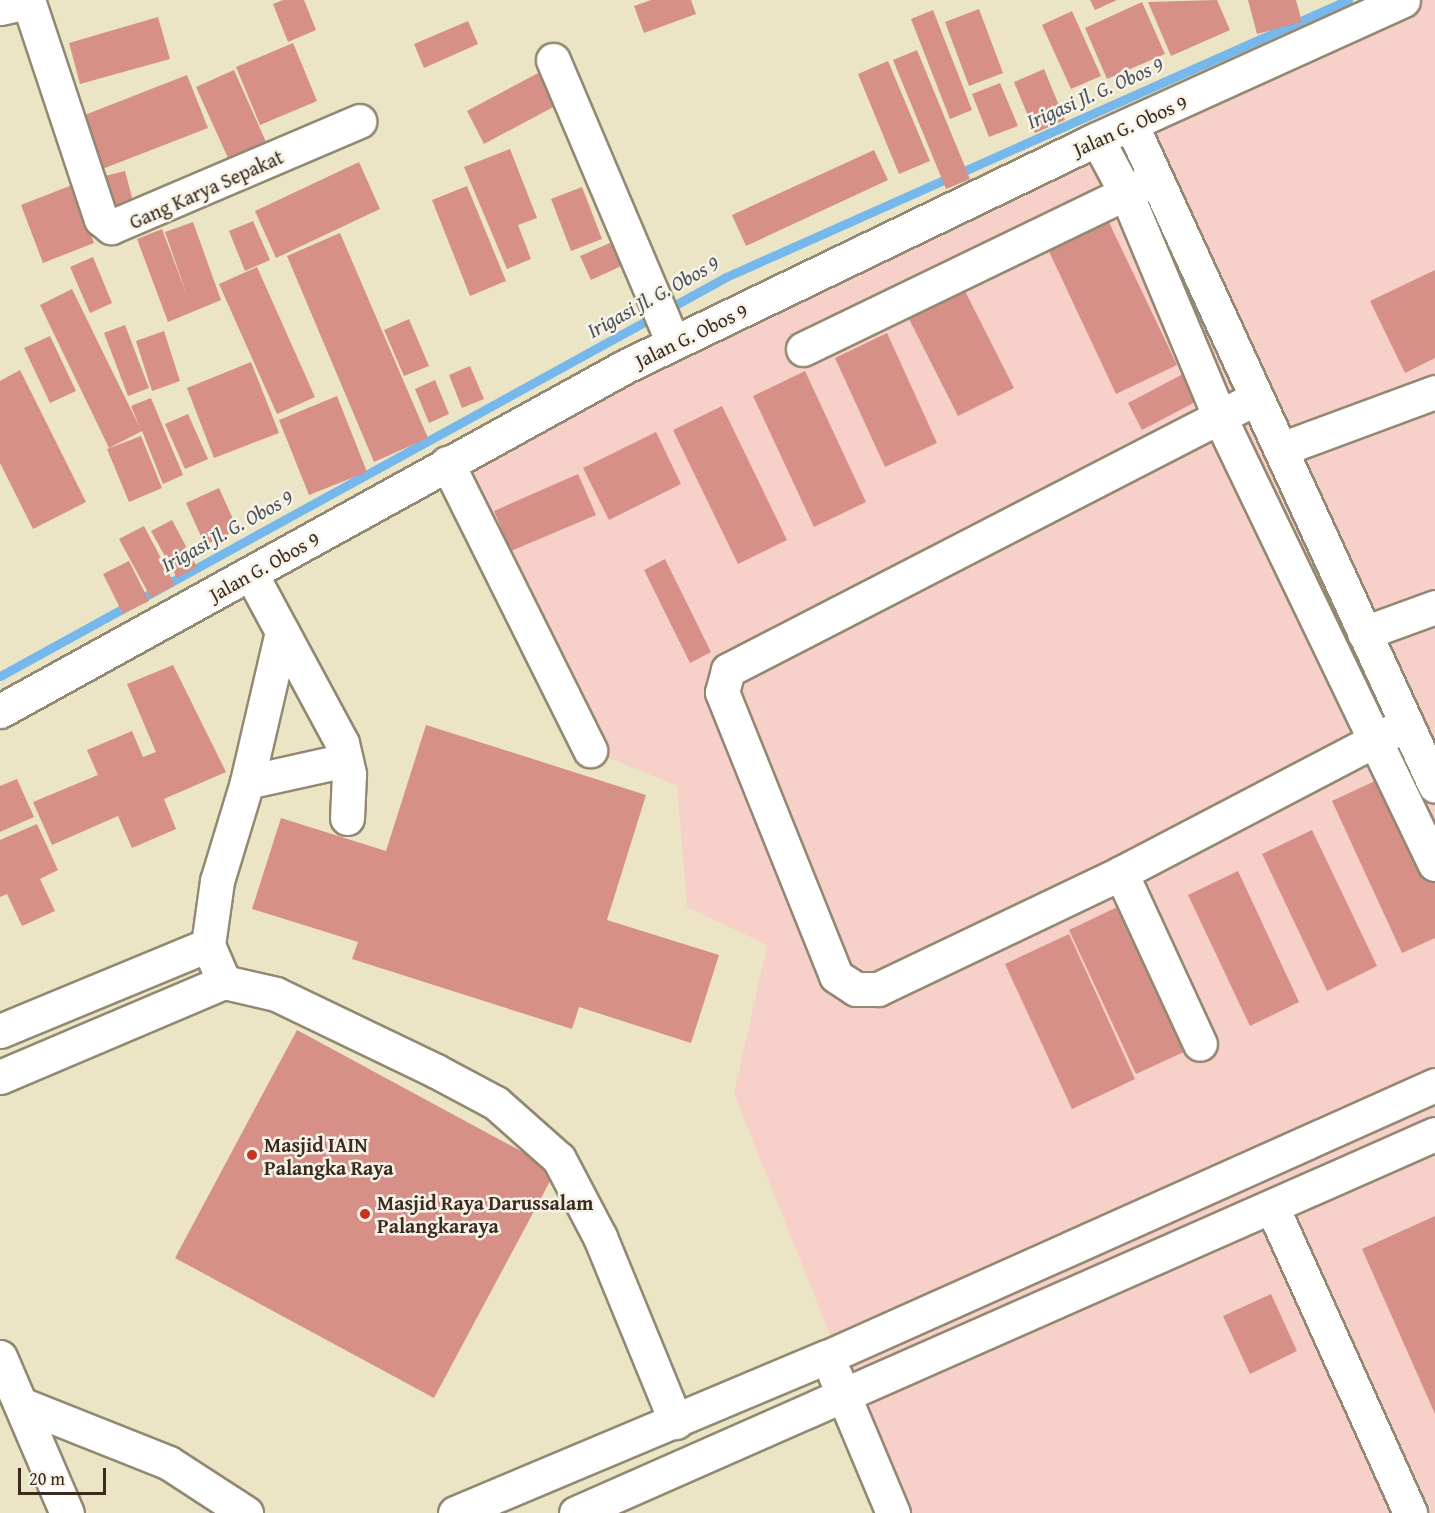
<!DOCTYPE html>
<html>
<head>
<meta charset="utf-8">
<style>
	body { margin:0 }
	#map { position:relative; width:1435px; height:1513px; overflow:hidden; background:#ebe5c6; font-family:"Gentium Book Plus",serif }
	div>[style] { position:absolute }
	.built>* { inset:0; background:#f7d0c9 }
	.stream>* { height:9px; margin:-4.5px; padding:0 4.5px; transform-origin:4.5px; border-radius:4.5px; background:#77b8ec }
	.building>* { inset:0; background:#d69087 }
	.roads { filter:drop-shadow(2px 0 #938872) drop-shadow(-2px 0 #938872) drop-shadow(0 2px #938872) drop-shadow(0 -2px #938872) }
	.minor>* { height:33px; margin:-16.5px; padding:0 16.5px; transform-origin:16.5px; border-radius:16.5px; background:#fff }
	.dots>* { width:16px; height:16px; translate:-50% -50%; box-sizing:border-box; border:3px solid #f7f3e8; border-radius:50% }
	span { translate:-50% -50%; white-space:nowrap; text-align:center; line-height:1.15; -webkit-text-stroke:5px #f7f3e8; paint-order:stroke }
	.street-label { font-size:20px; color:#3b2a1e }
	.poi-label { font-size:20px; color:#3b2a1e; font-weight:700 }
	.left { translate:0 -50%; text-align:left }
	.water-label { font-size:21px; color:#4d555c; font-style:italic }
	.scale { position:absolute; left:18px; top:1468px; width:88px; height:27px; box-sizing:border-box; border:3px solid #3b2a1e; border-top:0; padding-left:8px; font-size:18px; line-height:21px; white-space:nowrap; color:#3b2a1e; -webkit-text-stroke:4px #f7f3e8; paint-order:stroke }
</style>
</head>
<body>
<div id="map">
	<div class="built">
		<div style="clip-path:polygon(1403px 0,1435px 0,1435px 1513px,901px 1513px,734px 1094px,767px 945px,687px 907px,677px 786px,590px 750px,447px 463px)"></div>
	</div>
	<div class="stream">
		<div style="left:0;top:676px;width:828px;rotate:-28.79deg"></div>
		<div style="left:726px;top:277px;width:681px;rotate:-24.01deg"></div>
	</div>
	<div class="building">
		<div style="clip-path:polygon(283px 0,304px 0,316px 30px,288px 42px,273px 4px)"></div>
		<div style="clip-path:polygon(651px 0,691px 0,696px 14px,644px 33px,634px 6px)"></div>
		<div style="clip-path:polygon(1090px 0,1117px 0,1095px 10px)"></div>
		<div style="clip-path:polygon(1217px 0,1230px 30px,1171px 56px,1148px 2px)"></div>
		<div style="clip-path:polygon(1248px 0,1296px 0,1302px 22px,1257px 34px)"></div>
		<div style="clip-path:polygon(1142px 2px,1165px 54px,1107px 79px,1085px 28px)"></div>
		<div style="clip-path:polygon(979px 9px,1003px 73px,969px 86px,945px 22px)"></div>
		<div style="clip-path:polygon(933px 10px,972px 110px,950px 119px,911px 19px)"></div>
		<div style="clip-path:polygon(1072px 11px,1101px 76px,1071px 89px,1042px 25px)"></div>
		<div style="clip-path:polygon(158px 17px,170px 59px,80px 84px,69px 43px)"></div>
		<div style="clip-path:polygon(468px 21px,478px 44px,424px 68px,414px 44px)"></div>
		<div style="clip-path:polygon(293px 43px,317px 101px,260px 125px,236px 67px)"></div>
		<div style="clip-path:polygon(917px 50px,970px 179px,946px 189px,893px 60px)"></div>
		<div style="clip-path:polygon(888px 61px,930px 161px,899px 174px,858px 74px)"></div>
		<div style="clip-path:polygon(1044px 69px,1065px 120px,1035px 133px,1014px 82px)"></div>
		<div style="clip-path:polygon(234px 70px,266px 142px,228px 158px,196px 87px)"></div>
		<div style="clip-path:polygon(540px 72px,557px 105px,484px 144px,467px 111px)"></div>
		<div style="clip-path:polygon(187px 75px,208px 128px,97px 171px,77px 118px)"></div>
		<div style="clip-path:polygon(1000px 83px,1018px 126px,989px 137px,972px 94px)"></div>
		<div style="clip-path:polygon(510px 149px,537px 218px,518px 225px,531px 259px,507px 269px,464px 167px)"></div>
		<div style="clip-path:polygon(874px 150px,888px 180px,746px 246px,732px 215px)"></div>
		<div style="clip-path:polygon(359px 162px,380px 209px,276px 258px,255px 211px)"></div>
		<div style="clip-path:polygon(125px 171px,133px 201px,109px 208px,101px 177px)"></div>
		<div style="clip-path:polygon(72px 185px,94px 243px,43px 263px,21px 205px)"></div>
		<div style="clip-path:polygon(467px 186px,506px 281px,470px 296px,432px 200px)"></div>
		<div style="clip-path:polygon(582px 187px,602px 239px,571px 251px,551px 199px)"></div>
		<div style="clip-path:polygon(1105px 214px,1177px 365px,1116px 394px,1045px 243px)"></div>
		<div style="clip-path:polygon(253px 221px,270px 260px,245px 271px,229px 231px)"></div>
		<div style="clip-path:polygon(193px 222px,221px 300px,168px 322px,137px 239px,162px 229px,188px 298px,165px 232px)"></div>
		<div style="clip-path:polygon(340px 233px,428px 438px,374px 462px,287px 256px)"></div>
		<div style="clip-path:polygon(619px 239px,630px 262px,591px 280px,580px 256px)"></div>
		<div style="clip-path:polygon(93px 257px,112px 303px,90px 313px,70px 267px)"></div>
		<div style="clip-path:polygon(257px 267px,315px 397px,277px 414px,219px 284px)"></div>
		<div style="clip-path:polygon(1435px 270px,1435px 358px,1405px 373px,1370px 301px)"></div>
		<div style="clip-path:polygon(72px 289px,140px 428px,131px 406px,151px 398px,183px 475px,163px 484px,142px 431px,109px 448px,40px 305px)"></div>
		<div style="clip-path:polygon(965px 291px,1014px 388px,958px 416px,909px 319px)"></div>
		<div style="clip-path:polygon(409px 319px,429px 366px,404px 376px,384px 330px)"></div>
		<div style="clip-path:polygon(125px 325px,149px 388px,128px 396px,104px 333px)"></div>
		<div style="clip-path:polygon(164px 331px,180px 381px,152px 391px,136px 341px)"></div>
		<div style="clip-path:polygon(887px 333px,937px 443px,885px 467px,835px 358px)"></div>
		<div style="clip-path:polygon(50px 336px,76px 391px,50px 403px,24px 348px)"></div>
		<div style="clip-path:polygon(251px 362px,279px 433px,214px 458px,187px 388px)"></div>
		<div style="clip-path:polygon(470px 366px,484px 399px,462px 408px,449px 375px)"></div>
		<div style="clip-path:polygon(20px 370px,86px 502px,33px 529px,0 463px,0 381px)"></div>
		<div style="clip-path:polygon(805px 371px,866px 502px,814px 527px,753px 396px)"></div>
		<div style="clip-path:polygon(1185px 373px,1199px 400px,1142px 430px,1128px 403px)"></div>
		<div style="clip-path:polygon(435px 380px,449px 414px,429px 423px,415px 389px)"></div>
		<div style="clip-path:polygon(337px 396px,367px 472px,309px 495px,279px 420px)"></div>
		<div style="clip-path:polygon(722px 406px,787px 540px,738px 564px,673px 430px)"></div>
		<div style="clip-path:polygon(188px 414px,208px 459px,185px 469px,165px 424px)"></div>
		<div style="clip-path:polygon(656px 432px,681px 484px,609px 520px,583px 468px)"></div>
		<div style="clip-path:polygon(141px 436px,162px 488px,129px 502px,107px 449px)"></div>
		<div style="clip-path:polygon(578px 474px,596px 515px,511px 551px,494px 511px)"></div>
		<div style="clip-path:polygon(219px 488px,238px 530px,205px 545px,186px 503px)"></div>
		<div style="clip-path:polygon(172px 520px,197px 567px,177px 578px,151px 531px)"></div>
		<div style="clip-path:polygon(144px 526px,175px 585px,151px 598px,119px 539px)"></div>
		<div style="clip-path:polygon(665px 559px,711px 652px,690px 663px,644px 570px)"></div>
		<div style="clip-path:polygon(129px 561px,149px 601px,123px 614px,103px 574px)"></div>
		<div style="clip-path:polygon(173px 665px,226px 772px,164px 799px,176px 829px,132px 848px,118px 816px,52px 845px,33px 802px,98px 775px,87px 750px,132px 731px,143px 757px,156px 752px,127px 684px)"></div>
		<div style="clip-path:polygon(426px 725px,646px 795px,607px 920px,719px 955px,691px 1043px,579px 1007px,572px 1029px,352px 959px,358px 942px,252px 909px,281px 818px,386px 851px)"></div>
		<div style="clip-path:polygon(1390px 774px,1435px 870px,1435px 938px,1402px 953px,1332px 801px)"></div>
		<div style="clip-path:polygon(17px 779px,34px 817px,0 832px,0 786px)"></div>
		<div style="clip-path:polygon(37px 824px,58px 870px,40px 879px,55px 911px,22px 926px,7px 894px,0 897px,0 840px)"></div>
		<div style="clip-path:polygon(1312px 830px,1377px 966px,1327px 991px,1262px 854px)"></div>
		<div style="clip-path:polygon(1238px 871px,1299px 1002px,1250px 1026px,1188px 895px)"></div>
		<div style="clip-path:polygon(1132px 900px,1199px 1045px,1136px 1074px,1069px 930px)"></div>
		<div style="clip-path:polygon(1069px 934px,1135px 1079px,1072px 1109px,1005px 964px)"></div>
		<div style="clip-path:polygon(297px 1030px,556px 1170px,434px 1398px,175px 1258px)"></div>
		<div style="clip-path:polygon(1435px 1216px,1435px 1414px,1362px 1249px)"></div>
		<div style="clip-path:polygon(1271px 1294px,1297px 1351px,1250px 1374px,1223px 1316px)"></div>
	</div>
	<div class="roads">
		<div class="minor">
			<div style="left:28px;top:0;width:231px;rotate:71.6deg"></div>
			<div style="left:101px;top:219px;width:13px;rotate:39deg"></div>
			<div style="left:111px;top:227px;width:270px;rotate:-23.1deg"></div>
			<div style="left:0;top:8px;width:29px;rotate:-12deg"></div>
			<div style="left:553px;top:60px;width:307px;rotate:67deg"></div>
			<div style="left:1131px;top:124px;width:728px;rotate:65.33deg"></div>
			<div style="left:1097px;top:139px;width:61px;rotate:61.8deg"></div>
			<div style="left:1126px;top:193px;width:244px;rotate:67.3deg"></div>
			<div style="left:1220px;top:418px;width:495px;rotate:64.3deg"></div>
			<div style="left:803px;top:349px;width:382px;rotate:-25.8deg"></div>
			<div style="left:1254px;top:399px;width:592px;rotate:152.74deg"></div>
			<div style="left:728px;top:670px;width:23px;rotate:105deg"></div>
			<div style="left:722px;top:692px;width:306px;rotate:68.1deg"></div>
			<div style="left:836px;top:976px;width:24px;rotate:33deg"></div>
			<div style="left:856px;top:989px;width:22px"></div>
			<div style="left:878px;top:989px;width:269px;rotate:-25.5deg"></div>
			<div style="left:1121px;top:873px;width:322px;rotate:-27.6deg"></div>
			<div style="left:1281px;top:449px;width:164px;rotate:-20.3deg"></div>
			<div style="left:447px;top:463px;width:321px;rotate:63.5deg"></div>
			<div style="left:251px;top:574px;width:192px;rotate:61.7deg"></div>
			<div style="left:342px;top:743px;width:32px;rotate:77deg"></div>
			<div style="left:349px;top:774px;width:44px;rotate:92.6deg"></div>
			<div style="left:1364px;top:633px;width:76px;rotate:-20.1deg"></div>
			<div style="left:0;top:711px;width:715px;rotate:-28.86deg"></div>
			<div style="left:626px;top:366px;width:523px;rotate:-25.73deg"></div>
			<div style="left:1097px;top:139px;width:336px;rotate:-24.4deg"></div>
			<div style="left:247px;top:782px;width:101px;rotate:-12.5deg"></div>
			<div style="left:1121px;top:873px;width:188px;rotate:65.2deg"></div>
			<div style="left:224px;top:982px;width:40px;rotate:-113.4deg"></div>
			<div style="left:208px;top:945px;width:65px;rotate:-82deg"></div>
			<div style="left:217px;top:881px;width:103px;rotate:-73.1deg"></div>
			<div style="left:247px;top:782px;width:154px;rotate:-76.9deg"></div>
			<div style="left:0;top:1031px;width:225px;rotate:-22.5deg"></div>
			<div style="left:0;top:1077px;width:243px;rotate:-23deg"></div>
			<div style="left:224px;top:982px;width:53px;rotate:13deg"></div>
			<div style="left:276px;top:994px;width:178px;rotate:25.7deg"></div>
			<div style="left:436px;top:1071px;width:68px;rotate:28.1deg"></div>
			<div style="left:496px;top:1103px;width:84px;rotate:41.6deg"></div>
			<div style="left:559px;top:1159px;width:88px;rotate:62.3deg"></div>
			<div style="left:600px;top:1237px;width:200px;rotate:67.7deg"></div>
			<div style="left:1273px;top:1209px;width:333px;rotate:65.7deg"></div>
			<div style="left:0;top:1357px;width:170px;rotate:66.8deg"></div>
			<div style="left:835px;top:1375px;width:150px;rotate:67.2deg"></div>
			<div style="left:21px;top:1404px;width:159px;rotate:21.7deg"></div>
			<div style="left:169px;top:1463px;width:92px;rotate:33deg"></div>
			<div style="left:455px;top:1513px;width:403px;rotate:-22.8deg"></div>
			<div style="left:827px;top:1357px;width:666px;rotate:-24.1deg"></div>
			<div style="left:576px;top:1513px;width:939px;rotate:-23.81deg"></div>
		</div>
	</div>
	<div class="dots">
		<div style="left:252px;top:1155px;background:#c8321e"></div>
		<div style="left:365px;top:1214px;background:#c8321e"></div>
	</div>
	<div class="street-label">
		<span style="left:1130px;top:125px;rotate:-24deg">Jalan G. Obos 9</span>
		<span style="left:206px;top:189px;rotate:-24deg">Gang Karya Sepakat</span>
		<span style="left:691px;top:335px;rotate:-26deg">Jalan G. Obos 9</span>
		<span style="left:264px;top:566px;rotate:-29deg">Jalan G. Obos 9</span>
	</div>
	<div class="poi-label">
		<span class="left" style="left:264px;top:1156px">Masjid IAIN<br>Palangka Raya</span>
		<span class="left" style="left:377px;top:1214px">Masjid Raya Darussalam<br>Palangkaraya</span>
	</div>
	<div class="water-label">
		<span style="left:1095px;top:93px;rotate:-24deg">Irigasi Jl. G. Obos 9</span>
		<span style="left:653px;top:297px;rotate:-29deg">Irigasi Jl. G. Obos 9</span>
		<span style="left:227px;top:531px;rotate:-29deg">Irigasi Jl. G. Obos 9</span>
	</div>
	<div class="scale">20 m</div>
</div>
</body>
</html>
